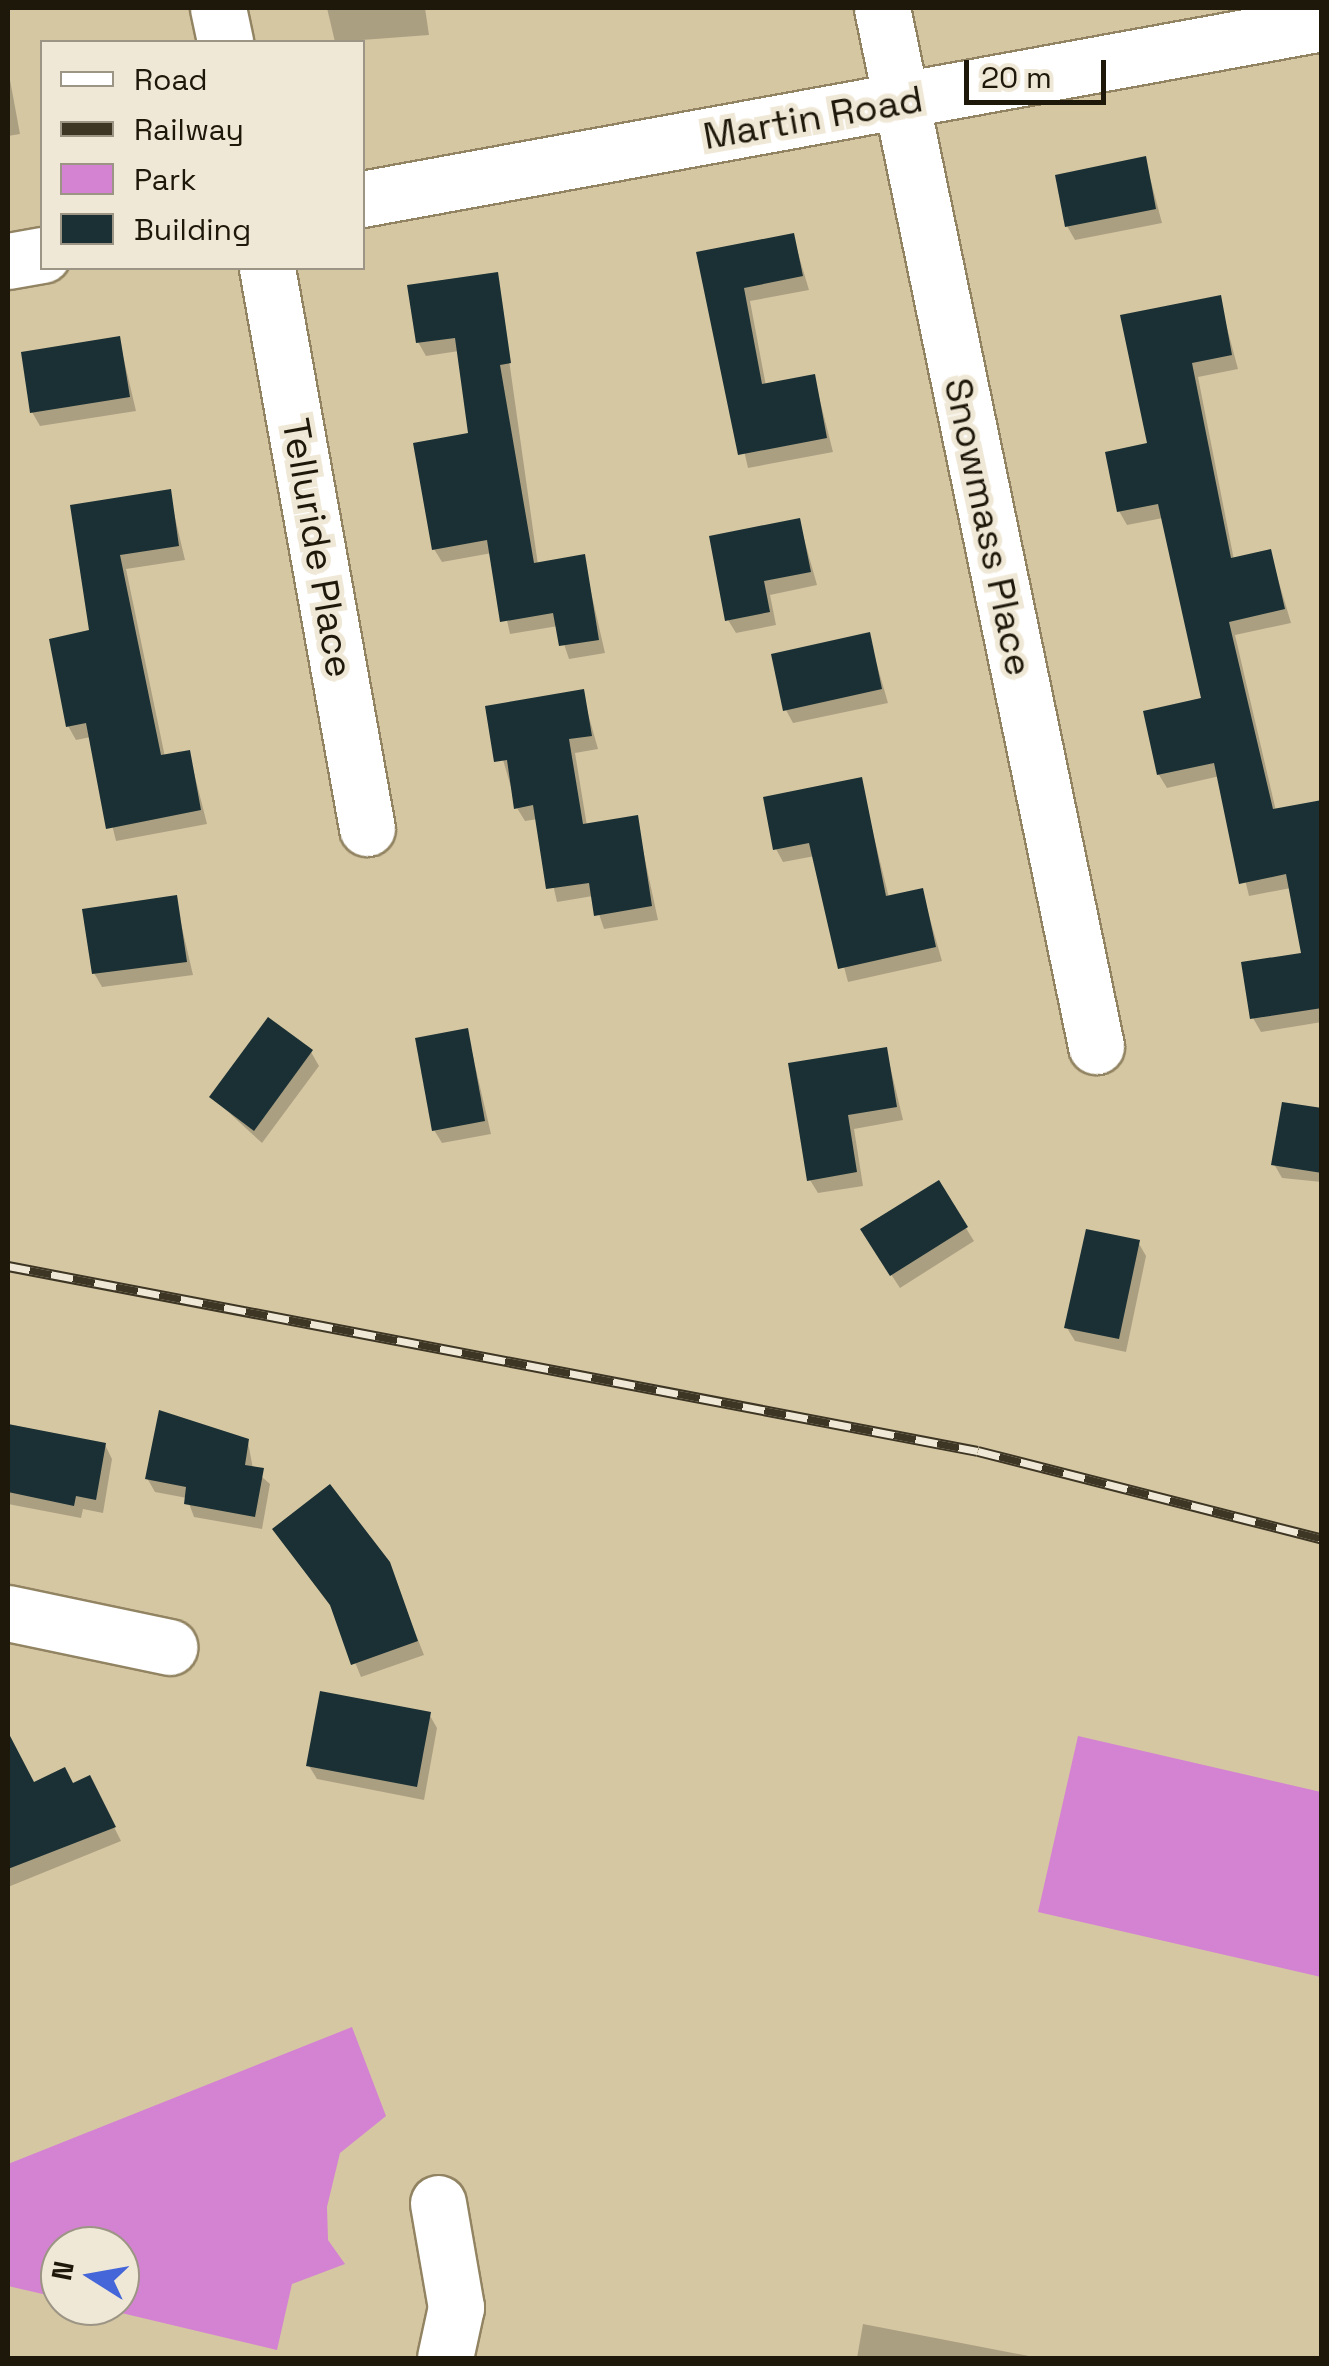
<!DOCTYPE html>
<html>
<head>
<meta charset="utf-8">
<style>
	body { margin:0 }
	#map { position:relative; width:1329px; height:2366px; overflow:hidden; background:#d6c7a3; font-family:"Space Grotesk",sans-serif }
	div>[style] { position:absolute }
	.green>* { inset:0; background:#d383d1 }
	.shadow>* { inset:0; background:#0003 }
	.building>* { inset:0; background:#1a3034 }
	.roads { filter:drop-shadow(2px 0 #928462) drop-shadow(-2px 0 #928462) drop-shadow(0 2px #928462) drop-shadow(0 -2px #928462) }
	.minor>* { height:55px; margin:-27.5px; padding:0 27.5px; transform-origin:27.5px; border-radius:27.5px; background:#fff }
	.tertiary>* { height:55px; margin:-27.5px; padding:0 27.5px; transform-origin:27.5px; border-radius:27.5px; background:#fff }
	.rail>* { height:11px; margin-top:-5.5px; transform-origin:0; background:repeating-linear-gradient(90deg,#f0e8d6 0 22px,#3d3625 0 44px); box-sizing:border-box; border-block:2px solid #3d3625 }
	span { translate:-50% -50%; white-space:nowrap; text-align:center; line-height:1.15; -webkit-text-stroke:10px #f0e8d6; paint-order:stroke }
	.street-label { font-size:38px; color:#1e180b }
	.frame { position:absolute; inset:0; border:10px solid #1e180b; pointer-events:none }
	.legend { position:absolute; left:40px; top:40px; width:325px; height:230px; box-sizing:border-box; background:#f0e8d6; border:2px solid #9c9585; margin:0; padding:12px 18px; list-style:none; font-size:30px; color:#1e180b }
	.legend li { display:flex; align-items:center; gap:20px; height:50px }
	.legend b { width:50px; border:2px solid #9c9585 }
	.north { position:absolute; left:40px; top:2226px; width:100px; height:100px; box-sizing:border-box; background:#f0e8d6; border:2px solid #9c9585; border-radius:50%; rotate:281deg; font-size:28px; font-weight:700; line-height:40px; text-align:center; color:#1e180b }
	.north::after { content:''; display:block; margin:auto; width:35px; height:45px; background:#4566d9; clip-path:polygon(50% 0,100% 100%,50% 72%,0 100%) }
	.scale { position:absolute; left:964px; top:60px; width:142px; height:45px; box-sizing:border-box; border:5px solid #1e180b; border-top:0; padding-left:12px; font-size:30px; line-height:35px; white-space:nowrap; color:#1e180b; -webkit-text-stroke:8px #f0e8d6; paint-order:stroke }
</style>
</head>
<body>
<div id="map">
	<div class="green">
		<div style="clip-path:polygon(1078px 1736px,1321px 1792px,1321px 1977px,1038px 1912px)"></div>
		<div style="clip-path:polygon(352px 2027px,386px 2116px,340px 2153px,327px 2207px,328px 2240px,345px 2264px,292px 2284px,277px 2350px,92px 2306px,120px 2306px,120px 2246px,60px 2246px,60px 2298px,8px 2286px,8px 2164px)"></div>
	</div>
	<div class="shadow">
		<div style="clip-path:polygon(327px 8px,425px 8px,429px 35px,335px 42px)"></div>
		<div style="clip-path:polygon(8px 69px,20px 134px,8px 136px)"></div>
		<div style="clip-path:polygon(1145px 159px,1162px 223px,1075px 240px,1067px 226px)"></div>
		<div style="clip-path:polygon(793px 236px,809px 290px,750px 301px,766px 386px,814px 377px,833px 452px,748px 468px,699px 254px)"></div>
		<div style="clip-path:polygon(497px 275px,538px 565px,583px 557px,605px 653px,569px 659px,558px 626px,510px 634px,492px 553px,442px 562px,434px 549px,471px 435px,459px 351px,426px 356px,418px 342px)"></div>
		<div style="clip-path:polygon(1219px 298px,1238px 369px,1198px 377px,1234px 560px,1270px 552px,1291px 623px,1235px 635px,1276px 811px,1322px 809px,1322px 1022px,1261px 1032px,1253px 1018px,1304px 955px,1291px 888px,1249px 896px,1220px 776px,1167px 788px,1159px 775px,1146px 713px,1204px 700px,1163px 518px,1127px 525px,1119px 511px)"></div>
		<div style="clip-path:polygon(119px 339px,136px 411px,40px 426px,32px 412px)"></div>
		<div style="clip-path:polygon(169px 492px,185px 560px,126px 569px,165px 757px,189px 753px,207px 824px,116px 841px,91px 737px,76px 740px,68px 726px,92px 632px,73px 507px)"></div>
		<div style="clip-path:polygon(799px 521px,817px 585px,770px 595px,776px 625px,736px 633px,728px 620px)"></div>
		<div style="clip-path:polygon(868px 634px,888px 703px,793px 723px,786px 710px)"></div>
		<div style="clip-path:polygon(582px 692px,598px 749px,575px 753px,587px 826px,636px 818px,658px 920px,604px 929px,593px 896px,557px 902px,538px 819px,525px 821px,517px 808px,488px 708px)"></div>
		<div style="clip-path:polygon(860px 780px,889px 898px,922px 891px,942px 961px,848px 982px,815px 856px,783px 862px,776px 849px)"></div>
		<div style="clip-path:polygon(175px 898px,193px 975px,102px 987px,94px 973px)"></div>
		<div style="clip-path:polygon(467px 1031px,491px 1134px,442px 1143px,434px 1130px)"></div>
		<div style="clip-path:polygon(886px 1049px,903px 1120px,854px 1129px,863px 1186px,818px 1193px,810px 1180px)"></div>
		<div style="clip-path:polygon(311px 1052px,319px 1066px,262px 1143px,212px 1097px)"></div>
		<div style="clip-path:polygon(1322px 1111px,1322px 1182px,1282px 1178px,1274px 1164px)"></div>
		<div style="clip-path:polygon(938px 1183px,974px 1241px,900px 1288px,871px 1244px)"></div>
		<div style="clip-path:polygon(1138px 1242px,1146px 1256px,1126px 1352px,1075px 1341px,1067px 1328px)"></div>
		<div style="clip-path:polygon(161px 1413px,248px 1442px,253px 1469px,270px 1484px,262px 1529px,194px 1517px,187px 1498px,155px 1492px,147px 1478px)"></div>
		<div style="clip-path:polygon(8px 1424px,105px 1445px,112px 1459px,103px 1513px,83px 1509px,81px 1518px,8px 1504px)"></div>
		<div style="clip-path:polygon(275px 1530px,388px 1564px,424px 1655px,361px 1677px,334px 1611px)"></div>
		<div style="clip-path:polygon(429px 1714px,437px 1728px,424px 1800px,317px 1779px,309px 1766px)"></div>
		<div style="clip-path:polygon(27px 1774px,33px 1785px,96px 1791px,121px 1841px,8px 1887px,8px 1784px)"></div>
		<div style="clip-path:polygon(863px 2324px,1039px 2358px,857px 2358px)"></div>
	</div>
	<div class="building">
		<div style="clip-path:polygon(1146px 156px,1156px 209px,1065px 227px,1055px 175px)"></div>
		<div style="clip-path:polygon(794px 233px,803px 276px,744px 288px,762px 384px,815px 374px,827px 438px,738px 455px,696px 252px)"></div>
		<div style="clip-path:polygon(498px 272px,511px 363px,500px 365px,534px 563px,585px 554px,599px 640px,559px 646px,553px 613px,500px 622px,487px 540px,432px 550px,413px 443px,468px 433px,455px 338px,416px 343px,407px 285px)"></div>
		<div style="clip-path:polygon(1221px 295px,1232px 355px,1192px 363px,1231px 558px,1271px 549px,1285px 609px,1229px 622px,1273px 809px,1322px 800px,1322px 1008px,1250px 1019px,1241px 962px,1301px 953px,1286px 874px,1239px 884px,1214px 763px,1157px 775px,1143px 711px,1201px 698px,1158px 504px,1117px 512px,1105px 452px,1147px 443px,1120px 315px)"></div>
		<div style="clip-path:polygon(120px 336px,130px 397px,30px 413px,21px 352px)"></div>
		<div style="clip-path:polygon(171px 489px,179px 546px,120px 555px,161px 755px,190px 750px,201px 810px,106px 829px,86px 723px,66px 727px,49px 639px,89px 630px,70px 505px)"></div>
		<div style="clip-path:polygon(800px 518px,811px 572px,764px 581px,770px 612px,725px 621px,709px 536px)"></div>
		<div style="clip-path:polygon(870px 632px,882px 689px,783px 711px,771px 654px)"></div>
		<div style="clip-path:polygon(584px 689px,592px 736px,569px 739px,583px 824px,638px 815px,652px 906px,594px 916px,589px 883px,546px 889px,533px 805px,514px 809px,507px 760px,494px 762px,485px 706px)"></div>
		<div style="clip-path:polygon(862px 777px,886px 896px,923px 888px,936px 947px,838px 969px,809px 843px,773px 850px,763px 797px)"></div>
		<div style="clip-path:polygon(177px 895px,187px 962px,92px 974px,82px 909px)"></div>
		<div style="clip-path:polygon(268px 1017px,313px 1050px,254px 1131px,209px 1097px)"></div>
		<div style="clip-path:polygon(468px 1028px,485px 1121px,432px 1131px,415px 1038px)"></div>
		<div style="clip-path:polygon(887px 1047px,897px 1107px,848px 1115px,857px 1172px,807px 1181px,788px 1063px)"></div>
		<div style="clip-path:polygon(1282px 1102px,1322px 1108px,1322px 1173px,1271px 1165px)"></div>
		<div style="clip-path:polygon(939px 1180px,968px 1227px,890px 1276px,860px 1229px)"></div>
		<div style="clip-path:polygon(1086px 1229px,1140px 1240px,1119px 1339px,1064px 1328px)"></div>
		<div style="clip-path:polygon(159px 1410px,249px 1439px,245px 1465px,264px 1468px,255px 1517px,184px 1504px,186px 1487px,145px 1479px)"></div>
		<div style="clip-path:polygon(8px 1424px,106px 1443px,96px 1500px,76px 1496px,74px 1506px,8px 1492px)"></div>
		<div style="clip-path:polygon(330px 1484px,390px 1562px,418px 1641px,351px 1665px,330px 1605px,272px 1529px)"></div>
		<div style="clip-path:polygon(320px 1691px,431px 1712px,417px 1787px,306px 1766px)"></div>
		<div style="clip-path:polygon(8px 1732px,34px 1782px,65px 1767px,73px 1783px,90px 1775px,116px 1827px,8px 1869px)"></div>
	</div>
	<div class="roads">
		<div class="minor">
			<div style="left:218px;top:8px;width:35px;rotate:78deg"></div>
			<div style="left:882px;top:8px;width:1060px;rotate:78.35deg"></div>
			<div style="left:362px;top:199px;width:976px;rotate:-10.39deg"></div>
			<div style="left:8px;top:261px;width:35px;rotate:-10deg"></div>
			<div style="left:267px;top:268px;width:569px;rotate:79.88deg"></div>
			<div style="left:8px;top:1613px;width:165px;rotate:11.9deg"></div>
		</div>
		<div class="tertiary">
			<div style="left:438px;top:2203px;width:106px;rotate:80.2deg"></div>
			<div style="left:456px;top:2307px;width:52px;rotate:102.2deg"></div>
		</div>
	</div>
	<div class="rail">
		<div style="left:8px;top:1266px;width:987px;rotate:10.8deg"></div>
		<div style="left:978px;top:1451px;width:355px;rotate:14.3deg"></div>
	</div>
	<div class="street-label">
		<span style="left:813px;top:118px;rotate:-10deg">Martin Road</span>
		<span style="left:988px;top:527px;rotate:78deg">Snowmass Place</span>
		<span style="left:317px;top:548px;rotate:80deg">Telluride Place</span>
	</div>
	<div class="frame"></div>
	<ul class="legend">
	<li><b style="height:12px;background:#fff"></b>Road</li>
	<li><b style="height:12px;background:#3d3625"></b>Railway</li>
	<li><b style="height:28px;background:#d383d1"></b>Park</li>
	<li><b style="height:28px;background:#1a3034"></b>Building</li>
	</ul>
	<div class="north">N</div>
	<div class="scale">20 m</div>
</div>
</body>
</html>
